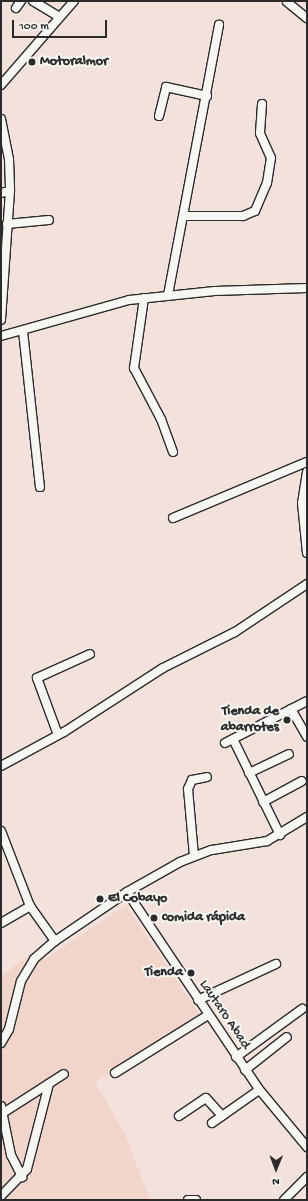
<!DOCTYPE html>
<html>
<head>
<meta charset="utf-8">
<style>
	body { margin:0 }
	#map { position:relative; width:308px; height:1201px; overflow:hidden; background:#f3e2db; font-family:"Gochi Hand",sans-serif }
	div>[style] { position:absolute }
	.built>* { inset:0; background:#f1d4ca }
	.roads { filter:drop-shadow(1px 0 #2b2b2b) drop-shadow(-1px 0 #2b2b2b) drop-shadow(0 1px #2b2b2b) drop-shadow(0 -1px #2b2b2b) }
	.street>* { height:8px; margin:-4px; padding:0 4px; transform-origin:4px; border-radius:4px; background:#f6f6f2 }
	.dots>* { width:11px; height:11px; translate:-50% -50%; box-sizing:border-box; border:2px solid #f6f6f2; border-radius:50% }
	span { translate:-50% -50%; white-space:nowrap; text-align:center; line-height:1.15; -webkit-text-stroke:4px #f6f6f2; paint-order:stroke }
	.poi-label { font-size:14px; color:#2b2b2b; font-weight:700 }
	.left { translate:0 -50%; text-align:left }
	.right { translate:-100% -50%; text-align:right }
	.street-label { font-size:14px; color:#2b2b2b }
	.frame { position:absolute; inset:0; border:2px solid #2b2b2b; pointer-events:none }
	.north { position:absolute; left:256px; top:1149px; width:40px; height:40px; -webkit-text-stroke:3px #f6f6f2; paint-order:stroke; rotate:181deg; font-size:11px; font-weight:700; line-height:16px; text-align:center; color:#2b2b2b }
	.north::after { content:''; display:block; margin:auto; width:14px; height:18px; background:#2b2b2b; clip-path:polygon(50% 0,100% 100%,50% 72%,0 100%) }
	.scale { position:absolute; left:12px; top:20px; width:95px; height:18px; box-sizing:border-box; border:2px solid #2b2b2b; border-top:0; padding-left:5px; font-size:12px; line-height:14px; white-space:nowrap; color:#2b2b2b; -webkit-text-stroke:3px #f6f6f2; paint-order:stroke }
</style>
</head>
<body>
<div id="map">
	<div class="built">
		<div style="clip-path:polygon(126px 905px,202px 1018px,95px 1082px,124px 1132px,150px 1200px,1px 1200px,1px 976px,37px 950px,44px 960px)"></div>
	</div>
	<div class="roads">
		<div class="street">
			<div style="left:33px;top:1px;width:31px;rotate:31deg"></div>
			<div style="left:287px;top:2px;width:26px;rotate:39deg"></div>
			<div style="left:16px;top:8px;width:9px;rotate:-54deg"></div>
			<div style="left:1px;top:85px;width:111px;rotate:-49deg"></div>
			<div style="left:159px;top:116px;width:30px;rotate:-76deg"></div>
			<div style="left:166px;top:87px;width:42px;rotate:12.4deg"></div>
			<div style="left:1px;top:119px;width:41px;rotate:78.7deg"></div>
			<div style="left:9px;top:159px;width:32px;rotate:88deg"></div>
			<div style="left:10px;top:191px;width:129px;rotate:94deg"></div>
			<div style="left:1px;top:193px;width:9px;rotate:-13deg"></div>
			<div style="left:184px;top:216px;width:59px"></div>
			<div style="left:243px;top:216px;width:13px;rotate:-23deg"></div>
			<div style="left:255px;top:211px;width:30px;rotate:-67deg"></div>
			<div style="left:267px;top:183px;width:25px;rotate:-81deg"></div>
			<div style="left:271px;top:158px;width:27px;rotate:-114deg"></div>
			<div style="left:260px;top:133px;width:29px;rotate:-86deg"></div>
			<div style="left:7px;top:224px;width:42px;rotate:-5.4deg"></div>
			<div style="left:168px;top:295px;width:275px;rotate:-79.3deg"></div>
			<div style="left:144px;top:298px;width:71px;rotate:98.1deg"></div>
			<div style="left:134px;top:368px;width:58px;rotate:62.1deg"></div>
			<div style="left:161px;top:419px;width:35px;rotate:70deg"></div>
			<div style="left:23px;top:331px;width:157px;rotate:83.8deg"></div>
			<div style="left:1px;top:336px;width:133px;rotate:-15.7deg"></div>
			<div style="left:129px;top:300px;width:86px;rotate:-6deg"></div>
			<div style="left:215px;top:291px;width:92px;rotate:-1.9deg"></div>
			<div style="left:307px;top:472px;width:31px;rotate:99deg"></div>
			<div style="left:302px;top:503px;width:50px;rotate:84.3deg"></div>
			<div style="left:173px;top:518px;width:145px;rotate:-22.7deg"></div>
			<div style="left:291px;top:709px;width:32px;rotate:60deg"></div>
			<div style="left:58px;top:735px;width:61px;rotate:-110.2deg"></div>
			<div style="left:37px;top:678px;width:58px;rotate:-24.4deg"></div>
			<div style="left:233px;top:739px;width:107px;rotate:63.9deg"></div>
			<div style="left:225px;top:743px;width:92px;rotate:-27.1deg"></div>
			<div style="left:1px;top:766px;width:72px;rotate:-28.4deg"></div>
			<div style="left:64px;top:732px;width:118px;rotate:-32.9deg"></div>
			<div style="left:163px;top:668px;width:80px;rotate:-26.6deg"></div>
			<div style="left:235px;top:632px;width:87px;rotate:-33.7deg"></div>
			<div style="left:249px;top:773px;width:44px;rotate:-25.4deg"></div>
			<div style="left:263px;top:802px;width:44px;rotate:-28.3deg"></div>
			<div style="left:1px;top:831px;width:80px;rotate:68.9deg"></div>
			<div style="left:30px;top:906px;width:43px;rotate:54.5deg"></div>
			<div style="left:194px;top:856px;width:67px;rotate:-95.1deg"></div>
			<div style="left:188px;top:789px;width:10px;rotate:-66deg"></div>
			<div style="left:192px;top:780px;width:15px;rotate:-11deg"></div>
			<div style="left:127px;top:892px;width:236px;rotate:56.2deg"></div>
			<div style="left:258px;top:1088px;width:77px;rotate:50.3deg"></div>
			<div style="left:1px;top:923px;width:34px;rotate:-30deg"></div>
			<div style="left:198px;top:1000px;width:86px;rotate:-24.8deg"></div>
			<div style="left:1px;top:1043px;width:16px;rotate:-60deg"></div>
			<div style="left:9px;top:1029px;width:49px;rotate:-76deg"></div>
			<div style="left:21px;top:981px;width:26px;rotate:-59deg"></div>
			<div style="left:34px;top:959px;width:28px;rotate:-41deg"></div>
			<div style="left:55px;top:941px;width:87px;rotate:-34.2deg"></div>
			<div style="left:127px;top:892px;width:61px;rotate:-29.5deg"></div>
			<div style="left:180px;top:862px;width:34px;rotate:-21deg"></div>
			<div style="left:212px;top:850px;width:56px;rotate:-9.3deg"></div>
			<div style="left:267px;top:841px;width:47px;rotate:-31deg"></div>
			<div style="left:236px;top:1057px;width:82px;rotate:-36deg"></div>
			<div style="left:245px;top:1070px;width:53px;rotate:-38.2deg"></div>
			<div style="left:115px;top:1073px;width:110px;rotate:-31.9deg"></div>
			<div style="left:1px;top:1106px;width:50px;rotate:78.5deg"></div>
			<div style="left:11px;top:1155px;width:25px;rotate:63deg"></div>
			<div style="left:3px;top:1113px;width:72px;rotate:-32.6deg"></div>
			<div style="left:179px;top:1116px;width:32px;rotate:-34deg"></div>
			<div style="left:206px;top:1098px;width:24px;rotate:48deg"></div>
			<div style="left:212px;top:1123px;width:57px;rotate:-35.1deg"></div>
			<div style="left:1px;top:1196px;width:37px;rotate:-46deg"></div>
			<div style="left:27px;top:1169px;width:88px;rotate:-75.5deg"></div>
			<div style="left:188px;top:1200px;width:8px"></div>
			<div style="left:284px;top:1200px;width:33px;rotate:-45deg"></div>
		</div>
	</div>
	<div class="dots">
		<div style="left:32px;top:62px;background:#2b2b2b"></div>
		<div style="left:287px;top:720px;background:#2b2b2b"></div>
		<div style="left:100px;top:899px;background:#2b2b2b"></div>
		<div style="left:154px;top:918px;background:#2b2b2b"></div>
		<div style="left:191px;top:973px;background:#2b2b2b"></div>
	</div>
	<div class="poi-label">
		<span class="left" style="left:40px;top:62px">Motoralmor</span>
		<span class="right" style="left:279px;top:720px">Tienda de<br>abarrotes</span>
		<span class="left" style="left:108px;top:899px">El Cobayo</span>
		<span class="left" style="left:162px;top:918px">comida rápida</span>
		<span class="right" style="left:183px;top:973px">Tienda</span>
	</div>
	<div class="street-label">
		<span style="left:224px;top:1015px;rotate:56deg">Lautaro Abad</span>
	</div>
	<div class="frame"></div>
	<div class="north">N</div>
	<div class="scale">100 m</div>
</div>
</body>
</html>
